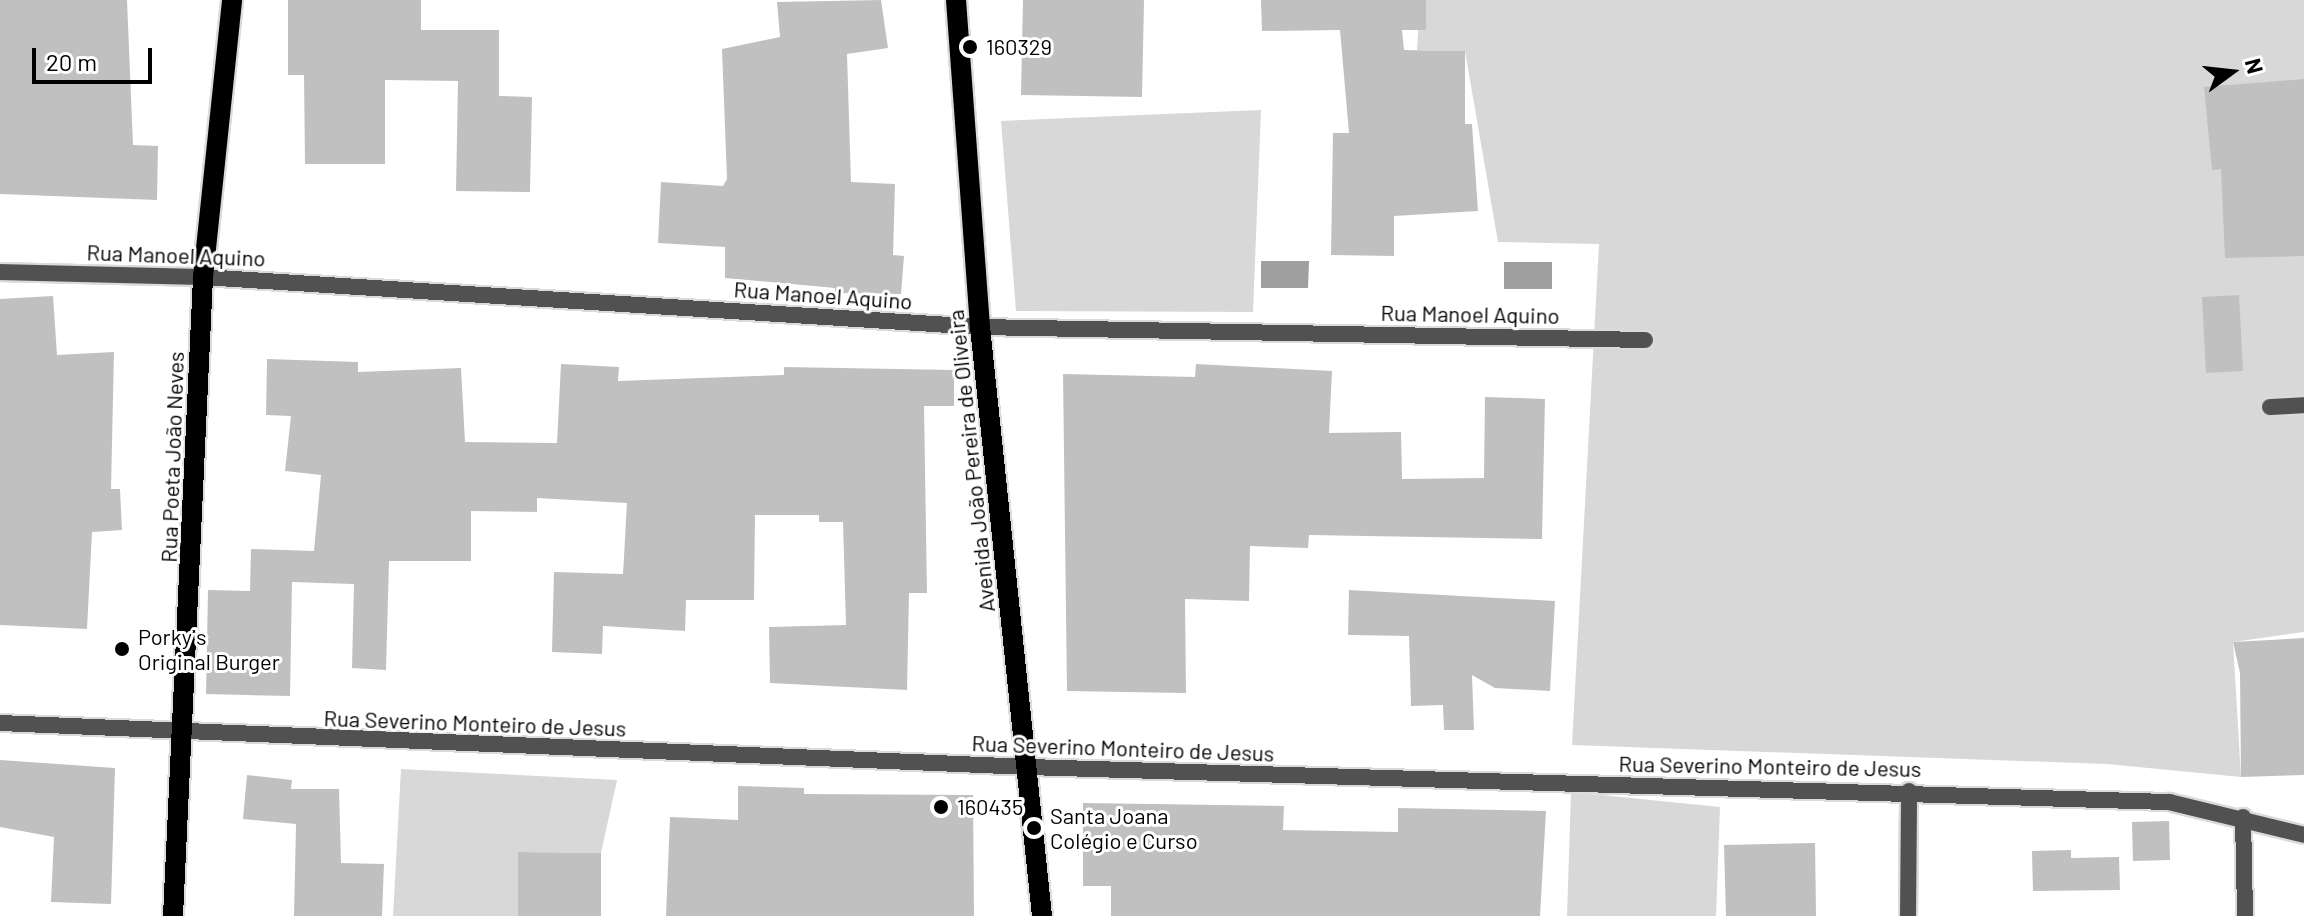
<!DOCTYPE html>
<html>
<head>
<meta charset="utf-8">
<style>
	body { margin:0 }
	#map { position:relative; width:2304px; height:916px; overflow:hidden; background:#fff; font-family:Barlow,sans-serif }
	div>[style] { position:absolute }
	.green>* { inset:0; background:#d8d8d8 }
	.water>* { inset:0; background:#9f9f9f }
	.building>* { inset:0; background:#c0c0c0 }
	.roads { filter:drop-shadow(2px 0 #dbdbdb) drop-shadow(-2px 0 #dbdbdb) drop-shadow(0 2px #dbdbdb) drop-shadow(0 -2px #dbdbdb) }
	.street>* { height:16px; margin:-8px; padding:0 8px; transform-origin:8px; border-radius:8px; background:#515151 }
	.primary>* { height:20px; margin:-10px; padding:0 10px; transform-origin:10px; border-radius:10px; background:#000 }
	.dots>* { width:22px; height:22px; translate:-50% -50%; box-sizing:border-box; border:4px solid #fff; border-radius:50% }
	span { translate:-50% -50%; white-space:nowrap; text-align:center; line-height:1.15; -webkit-text-stroke:6px #fff; paint-order:stroke }
	.poi-label { font-size:22px; color:#000 }
	.left { translate:0 -50%; text-align:left }
	.street-label { font-size:22px; color:#000 }
	.north { position:absolute; left:2192px; top:32px; width:80px; height:80px; -webkit-text-stroke:6px #fff; paint-order:stroke; rotate:75deg; font-size:22px; font-weight:700; line-height:32px; text-align:center; color:#000 }
	.north::after { content:''; display:block; margin:auto; width:28px; height:36px; background:#000; clip-path:polygon(50% 0,100% 100%,50% 72%,0 100%) }
	.scale { position:absolute; left:32px; top:48px; width:120px; height:36px; box-sizing:border-box; border:4px solid #000; border-top:0; padding-left:10px; font-size:24px; line-height:28px; white-space:nowrap; color:#000; -webkit-text-stroke:6px #fff; paint-order:stroke }
</style>
</head>
<body>
<div id="map">
	<div class="green">
		<div style="clip-path:polygon(1420px 0,2304px 0,2304px 632px,2233px 642px,2241px 777px,2107px 764px,1572px 745px,1599px 244px,1498px 242px,1465px 51px,1417px 50px)"></div>
		<div style="clip-path:polygon(1261px 110px,1253px 312px,1016px 311px,1001px 121px)"></div>
		<div style="clip-path:polygon(401px 769px,617px 780px,601px 853px,518px 852px,518px 916px,393px 916px)"></div>
		<div style="clip-path:polygon(1571px 792px,1720px 807px,1716px 916px,1567px 916px)"></div>
	</div>
	<div class="water">
		<div style="clip-path:polygon(1261px 261px,1309px 261px,1308px 288px,1261px 288px)"></div>
		<div style="clip-path:polygon(1504px 262px,1552px 262px,1552px 289px,1504px 289px)"></div>
	</div>
	<div class="building">
		<div style="clip-path:polygon(0 0,127px 0,133px 145px,158px 146px,157px 200px,0 194px)"></div>
		<div style="clip-path:polygon(288px 0,421px 0,421px 30px,499px 30px,499px 96px,532px 97px,530px 192px,456px 191px,458px 81px,385px 80px,385px 164px,305px 164px,304px 75px,288px 75px)"></div>
		<div style="clip-path:polygon(881px 0,888px 48px,847px 54px,851px 182px,895px 184px,893px 255px,904px 256px,901px 294px,835px 293px,835px 288px,725px 278px,725px 247px,658px 243px,661px 182px,723px 186px,727px 179px,722px 49px,780px 37px,777px 2px)"></div>
		<div style="clip-path:polygon(1023px 0,1144px 0,1142px 97px,1021px 95px)"></div>
		<div style="clip-path:polygon(1261px 0,1426px 0,1426px 30px,1402px 30px,1404px 50px,1465px 51px,1465px 124px,1472px 124px,1478px 211px,1394px 216px,1394px 256px,1331px 255px,1333px 133px,1349px 133px,1340px 30px,1262px 31px)"></div>
		<div style="clip-path:polygon(2304px 79px,2304px 256px,2225px 258px,2221px 169px,2212px 170px,2204px 87px)"></div>
		<div style="clip-path:polygon(2239px 295px,2243px 371px,2206px 373px,2202px 297px)"></div>
		<div style="clip-path:polygon(53px 296px,57px 355px,114px 352px,111px 489px,120px 489px,122px 530px,92px 532px,87px 629px,0 625px,0 299px)"></div>
		<div style="clip-path:polygon(267px 359px,358px 362px,358px 372px,461px 368px,465px 442px,557px 443px,561px 364px,619px 367px,618px 381px,784px 375px,784px 367px,954px 370px,954px 406px,924px 406px,927px 593px,909px 593px,907px 690px,770px 683px,769px 627px,846px 625px,843px 522px,819px 522px,819px 515px,755px 515px,754px 600px,686px 600px,685px 631px,603px 626px,602px 654px,552px 652px,554px 572px,623px 574px,627px 503px,537px 498px,537px 512px,471px 511px,471px 561px,389px 561px,386px 670px,352px 668px,354px 584px,292px 582px,290px 696px,206px 694px,208px 590px,250px 591px,251px 549px,314px 551px,321px 475px,285px 471px,291px 416px,266px 415px)"></div>
		<div style="clip-path:polygon(1196px 364px,1332px 371px,1329px 433px,1401px 432px,1402px 479px,1484px 478px,1485px 397px,1545px 399px,1542px 539px,1309px 535px,1308px 548px,1250px 546px,1249px 601px,1185px 599px,1186px 693px,1067px 691px,1063px 374px,1195px 377px)"></div>
		<div style="clip-path:polygon(1349px 590px,1555px 601px,1550px 691px,1495px 688px,1472px 675px,1474px 730px,1444px 730px,1443px 705px,1411px 706px,1409px 636px,1348px 635px)"></div>
		<div style="clip-path:polygon(2304px 638px,2304px 775px,2241px 777px,2240px 673px,2233px 642px)"></div>
		<div style="clip-path:polygon(0 760px,115px 768px,111px 904px,51px 902px,54px 837px,0 827px)"></div>
		<div style="clip-path:polygon(247px 775px,292px 780px,291px 789px,339px 789px,341px 863px,384px 864px,382px 916px,294px 916px,296px 824px,243px 819px)"></div>
		<div style="clip-path:polygon(738px 786px,804px 788px,804px 794px,973px 795px,974px 916px,666px 916px,670px 817px,738px 820px)"></div>
		<div style="clip-path:polygon(1083px 803px,1284px 806px,1283px 830px,1398px 832px,1398px 808px,1546px 811px,1540px 916px,1111px 916px,1111px 886px,1083px 886px)"></div>
		<div style="clip-path:polygon(2169px 821px,2170px 860px,2133px 861px,2132px 822px)"></div>
		<div style="clip-path:polygon(1815px 843px,1816px 916px,1726px 916px,1724px 845px)"></div>
		<div style="clip-path:polygon(2071px 850px,2071px 858px,2119px 857px,2120px 890px,2033px 891px,2032px 851px)"></div>
		<div style="clip-path:polygon(518px 852px,601px 853px,601px 916px,518px 916px)"></div>
	</div>
	<div class="roads">
		<div class="street">
			<div style="left:0;top:272px;width:203px;rotate:1.4deg"></div>
			<div style="left:203px;top:277px;width:779px;rotate:3.68deg"></div>
			<div style="left:980px;top:327px;width:665px;rotate:1.12deg"></div>
			<div style="left:2270px;top:407px;width:34px;rotate:-3deg"></div>
			<div style="left:0;top:723px;width:1029px;rotate:2.45deg"></div>
			<div style="left:1028px;top:767px;width:1142px;rotate:1.76deg"></div>
			<div style="left:2169px;top:802px;width:139px;rotate:13.7deg"></div>
			<div style="left:2243px;top:817px;width:99px;rotate:88.8deg"></div>
			<div style="left:1908px;top:916px;width:125px;rotate:-89.5deg"></div>
		</div>
		<div class="primary">
			<div style="left:956px;top:0;width:328px;rotate:85.8deg"></div>
			<div style="left:980px;top:327px;width:592px;rotate:83.99deg"></div>
			<div style="left:173px;top:916px;width:640px;rotate:-87.31deg"></div>
			<div style="left:203px;top:277px;width:279px;rotate:-84deg"></div>
		</div>
	</div>
	<div class="dots">
		<div style="left:970px;top:47px;background:#000"></div>
		<div style="left:122px;top:649px;background:#000"></div>
		<div style="left:941px;top:807px;background:#000"></div>
		<div style="left:1034px;top:828px;background:#000"></div>
	</div>
	<div class="poi-label">
		<span class="left" style="left:986px;top:47px">160329</span>
		<span class="left" style="left:138px;top:649px">Porky´s<br>Original Burger</span>
		<span class="left" style="left:957px;top:807px">160435</span>
		<span class="left" style="left:1050px;top:828px">Santa Joana<br>Colégio e Curso</span>
	</div>
	<div class="street-label">
		<span style="left:176px;top:255px;rotate:2deg">Rua Manoel Aquino</span>
		<span style="left:823px;top:295px;rotate:4deg">Rua Manoel Aquino</span>
		<span style="left:1470px;top:314px;rotate:1deg">Rua Manoel Aquino</span>
		<span style="left:172px;top:457px;rotate:-88deg">Rua Poeta João Neves</span>
		<span style="left:971px;top:461px;rotate:-96deg">Avenida João Pereira de Oliveira</span>
		<span style="left:475px;top:723px;rotate:2deg">Rua Severino Monteiro de Jesus</span>
		<span style="left:1123px;top:748px;rotate:2deg">Rua Severino Monteiro de Jesus</span>
		<span style="left:1770px;top:766px;rotate:1deg">Rua Severino Monteiro de Jesus</span>
	</div>
	<div class="north">N</div>
	<div class="scale">20 m</div>
</div>
</body>
</html>
